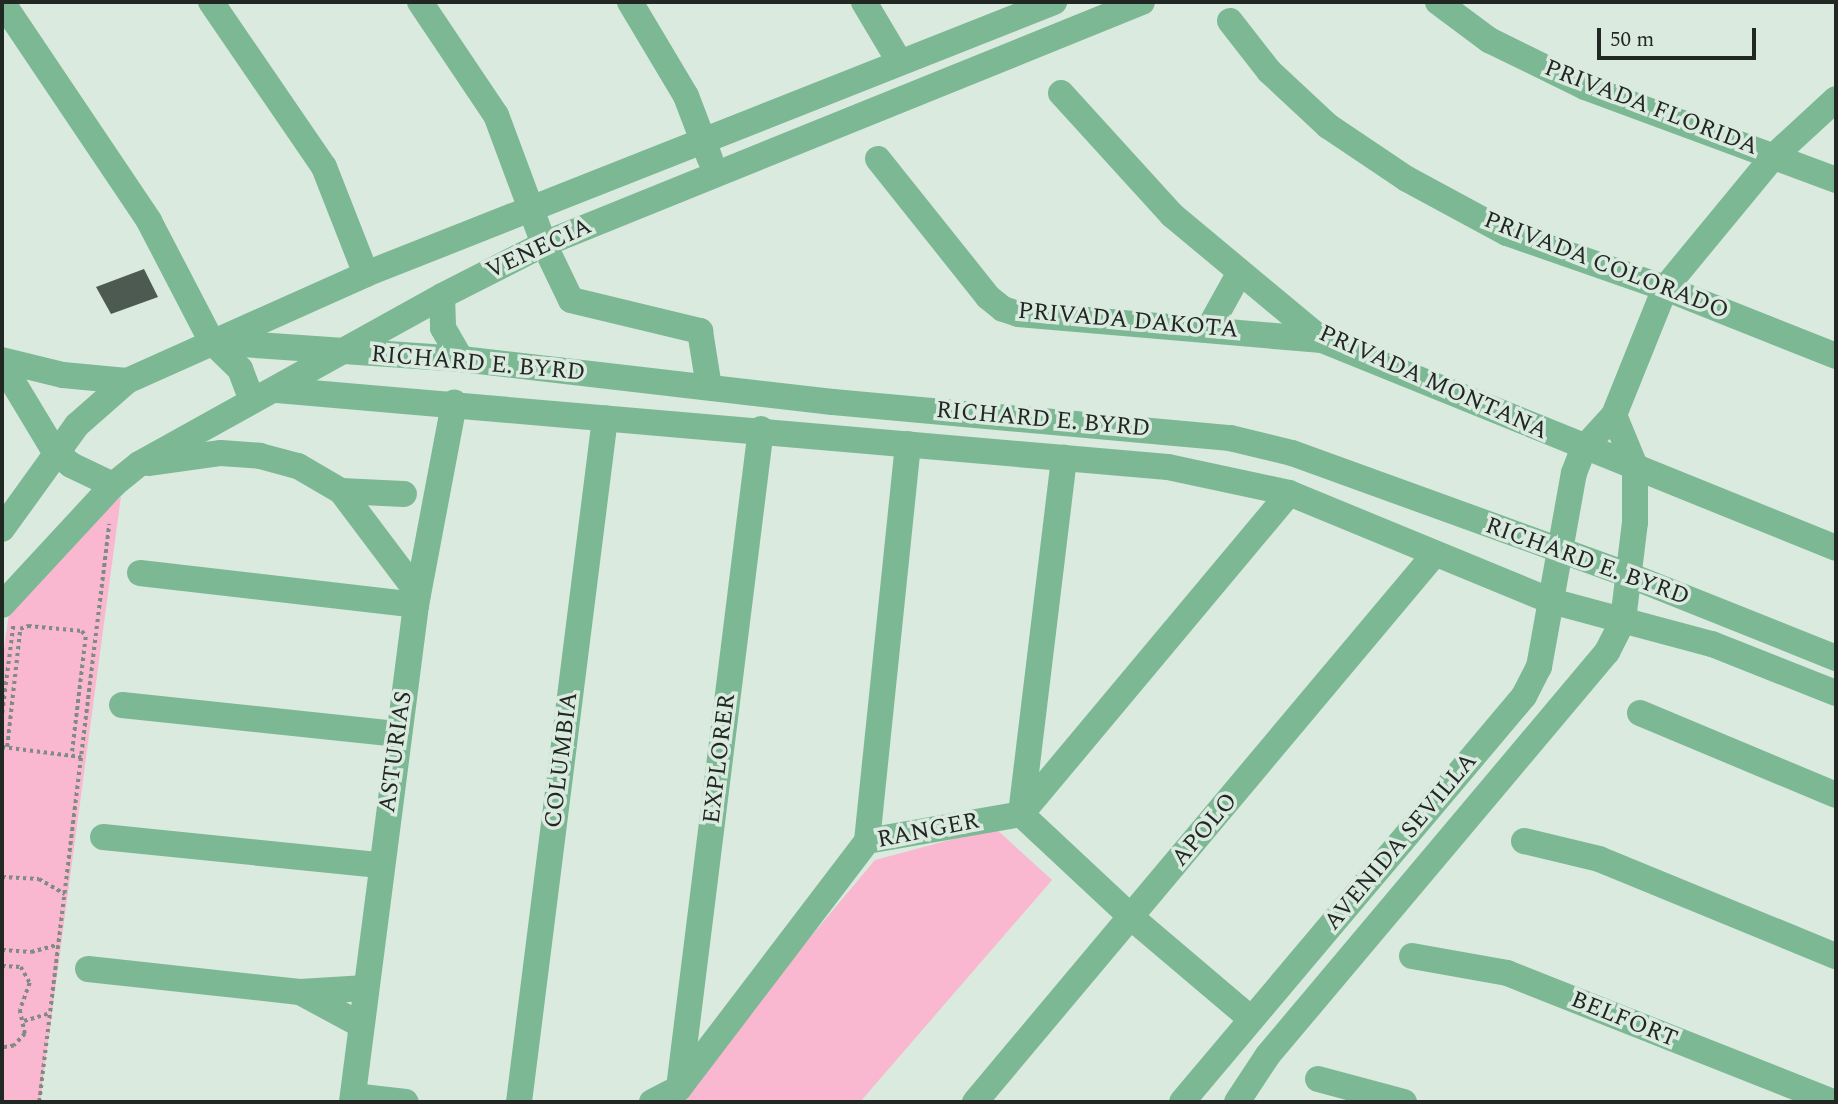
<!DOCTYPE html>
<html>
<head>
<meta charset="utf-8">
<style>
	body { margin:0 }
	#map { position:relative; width:1838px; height:1104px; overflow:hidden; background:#daeadf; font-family:Spectral,serif }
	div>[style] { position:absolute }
	.green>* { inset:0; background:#f9b7d0 }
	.building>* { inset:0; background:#4c5a51 }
	.path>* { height:3.5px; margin-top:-1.75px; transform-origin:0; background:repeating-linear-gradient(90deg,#808b84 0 3.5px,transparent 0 7px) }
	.minor>* { height:26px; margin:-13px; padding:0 13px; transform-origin:13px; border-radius:13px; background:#7db895 }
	span { translate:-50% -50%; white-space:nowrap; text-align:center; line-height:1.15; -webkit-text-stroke:7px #daeadf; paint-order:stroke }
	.street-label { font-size:24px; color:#212723 }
	.frame { position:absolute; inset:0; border:4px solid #212723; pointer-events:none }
	.scale { position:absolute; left:1597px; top:28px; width:159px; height:32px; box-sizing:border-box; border:4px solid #212723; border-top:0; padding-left:9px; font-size:21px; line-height:24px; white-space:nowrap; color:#212723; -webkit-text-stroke:5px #daeadf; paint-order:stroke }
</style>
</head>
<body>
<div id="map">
	<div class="green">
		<div style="clip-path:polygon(121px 496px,40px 1102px,2px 1102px,2px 663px,10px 606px)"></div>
		<div style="clip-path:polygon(995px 828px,1052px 880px,860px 1102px,672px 1102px,875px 860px)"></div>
	</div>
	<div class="building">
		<div style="clip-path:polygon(144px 269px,158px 297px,111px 314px,96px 287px)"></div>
	</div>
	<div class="path">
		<div style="left:2px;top:713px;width:88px;rotate:-82.8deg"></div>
		<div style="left:2px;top:747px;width:80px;rotate:7.2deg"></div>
		<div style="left:7px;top:747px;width:119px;rotate:-83.7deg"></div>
		<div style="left:20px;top:629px;width:9px;rotate:-21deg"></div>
		<div style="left:28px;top:626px;width:54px;rotate:5.3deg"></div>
		<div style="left:82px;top:631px;width:7px;rotate:56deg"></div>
		<div style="left:86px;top:637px;width:119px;rotate:96.8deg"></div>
		<div style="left:2px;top:877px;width:37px;rotate:3deg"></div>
		<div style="left:39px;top:879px;width:30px;rotate:30deg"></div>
		<div style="left:2px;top:950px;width:29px;rotate:4deg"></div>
		<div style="left:31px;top:952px;width:28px;rotate:-15deg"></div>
		<div style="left:2px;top:966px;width:19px;rotate:3deg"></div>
		<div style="left:21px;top:967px;width:18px;rotate:61deg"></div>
		<div style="left:30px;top:983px;width:29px;rotate:110deg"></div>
		<div style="left:20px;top:1010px;width:25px;rotate:78deg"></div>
		<div style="left:25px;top:1034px;width:16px;rotate:133deg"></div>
		<div style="left:14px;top:1046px;width:12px;rotate:171deg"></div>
		<div style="left:24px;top:1021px;width:27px;rotate:-17deg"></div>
		<div style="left:39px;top:1102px;width:582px;rotate:-83.09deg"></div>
	</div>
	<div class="minor">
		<div style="left:2px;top:2px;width:264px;rotate:56.1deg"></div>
		<div style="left:149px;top:221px;width:136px;rotate:62.5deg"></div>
		<div style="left:212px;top:342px;width:39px;rotate:44deg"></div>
		<div style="left:240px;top:369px;width:34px;rotate:69deg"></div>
		<div style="left:211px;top:2px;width:200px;rotate:55.6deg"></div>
		<div style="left:324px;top:167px;width:115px;rotate:68.6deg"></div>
		<div style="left:420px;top:2px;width:136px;rotate:56.1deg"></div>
		<div style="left:496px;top:115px;width:138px;rotate:69.6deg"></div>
		<div style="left:544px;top:244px;width:62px;rotate:64.3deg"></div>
		<div style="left:571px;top:300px;width:133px;rotate:13.5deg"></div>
		<div style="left:700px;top:331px;width:57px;rotate:80.9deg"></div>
		<div style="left:630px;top:2px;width:109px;rotate:59.2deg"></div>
		<div style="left:686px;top:96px;width:67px;rotate:69.1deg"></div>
		<div style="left:864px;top:2px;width:69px;rotate:59.3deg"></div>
		<div style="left:1438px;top:2px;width:64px;rotate:36.7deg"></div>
		<div style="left:1489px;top:40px;width:107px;rotate:26.1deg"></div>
		<div style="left:1585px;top:87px;width:268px;rotate:20.3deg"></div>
		<div style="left:1230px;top:21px;width:63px;rotate:52deg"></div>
		<div style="left:1269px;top:71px;width:81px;rotate:43deg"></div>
		<div style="left:1328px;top:126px;width:95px;rotate:33.9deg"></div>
		<div style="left:1407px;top:179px;width:114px;rotate:28.4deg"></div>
		<div style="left:1507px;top:233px;width:167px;rotate:19.2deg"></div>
		<div style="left:1665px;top:288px;width:184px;rotate:21.7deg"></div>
		<div style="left:1061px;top:93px;width:165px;rotate:47.7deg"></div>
		<div style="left:1172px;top:215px;width:195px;rotate:39.8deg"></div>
		<div style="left:1322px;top:340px;width:554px;rotate:22.03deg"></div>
		<div style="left:878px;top:159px;width:176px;rotate:51.4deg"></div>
		<div style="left:988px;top:297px;width:19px;rotate:39deg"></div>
		<div style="left:1003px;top:309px;width:16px;rotate:18deg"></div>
		<div style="left:1018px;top:314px;width:305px;rotate:4.9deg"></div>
		<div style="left:442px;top:296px;width:32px;rotate:88deg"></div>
		<div style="left:443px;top:328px;width:36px;rotate:60deg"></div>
		<div style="left:1209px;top:328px;width:64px;rotate:-61deg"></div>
		<div style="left:212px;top:342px;width:250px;rotate:3.9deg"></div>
		<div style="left:461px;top:359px;width:374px;rotate:6.6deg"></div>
		<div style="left:833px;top:402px;width:399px;rotate:5.2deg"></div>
		<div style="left:1230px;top:438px;width:64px;rotate:13.6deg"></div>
		<div style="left:1292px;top:453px;width:361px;rotate:19.9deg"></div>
		<div style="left:1631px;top:576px;width:221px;rotate:21.8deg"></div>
		<div style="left:2px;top:360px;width:63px;rotate:13.8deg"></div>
		<div style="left:63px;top:375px;width:64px;rotate:5.4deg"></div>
		<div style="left:2px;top:364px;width:103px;rotate:58.9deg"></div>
		<div style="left:55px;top:452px;width:21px;rotate:39deg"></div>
		<div style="left:71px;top:465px;width:47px;rotate:25.5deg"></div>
		<div style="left:277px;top:390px;width:894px;rotate:4.94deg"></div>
		<div style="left:1168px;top:467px;width:124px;rotate:12.1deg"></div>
		<div style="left:1289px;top:493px;width:283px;rotate:22.4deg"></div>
		<div style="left:1551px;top:601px;width:167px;rotate:15deg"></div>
		<div style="left:1712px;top:644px;width:133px;rotate:21.6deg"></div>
		<div style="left:148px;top:463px;width:74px;rotate:-7.8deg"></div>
		<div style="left:221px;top:453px;width:39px;rotate:4deg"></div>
		<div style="left:260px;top:456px;width:39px;rotate:15deg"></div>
		<div style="left:298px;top:466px;width:50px;rotate:30.2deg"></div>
		<div style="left:341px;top:491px;width:128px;rotate:53deg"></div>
		<div style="left:341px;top:491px;width:63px;rotate:2.7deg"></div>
		<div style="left:2px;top:529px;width:128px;rotate:-54.2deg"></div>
		<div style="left:77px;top:425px;width:67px;rotate:-41.3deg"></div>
		<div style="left:127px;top:381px;width:262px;rotate:-24.1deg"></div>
		<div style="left:366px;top:274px;width:740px;rotate:-21.57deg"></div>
		<div style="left:140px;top:573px;width:278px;rotate:6.6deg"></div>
		<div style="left:2px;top:605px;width:163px;rotate:-47.2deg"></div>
		<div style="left:113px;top:485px;width:33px;rotate:-39deg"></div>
		<div style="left:139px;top:464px;width:346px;rotate:-29deg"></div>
		<div style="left:442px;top:296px;width:114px;rotate:-27deg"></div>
		<div style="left:544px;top:244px;width:645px;rotate:-22.03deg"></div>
		<div style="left:122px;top:705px;width:278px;rotate:6deg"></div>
		<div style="left:1640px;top:713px;width:212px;rotate:22.7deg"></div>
		<div style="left:1021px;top:814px;width:418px;rotate:-50.1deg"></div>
		<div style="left:1021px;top:814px;width:359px;rotate:-83.1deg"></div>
		<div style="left:1021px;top:814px;width:152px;rotate:43.1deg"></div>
		<div style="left:1132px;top:918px;width:156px;rotate:40.3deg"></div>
		<div style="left:103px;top:837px;width:278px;rotate:5.8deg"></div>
		<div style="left:867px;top:841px;width:399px;rotate:-84.1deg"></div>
		<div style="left:1524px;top:841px;width:77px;rotate:13.5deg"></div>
		<div style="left:1599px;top:859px;width:256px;rotate:22.3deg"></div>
		<div style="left:1412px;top:956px;width:97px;rotate:10.1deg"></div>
		<div style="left:1507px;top:973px;width:350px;rotate:21.6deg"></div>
		<div style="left:88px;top:969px;width:213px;rotate:6.2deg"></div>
		<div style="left:300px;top:992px;width:66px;rotate:-3.5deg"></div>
		<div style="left:300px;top:992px;width:69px;rotate:28.4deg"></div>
		<div style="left:1318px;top:1079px;width:89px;rotate:15deg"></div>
		<div style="left:679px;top:1088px;width:664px;rotate:-82.91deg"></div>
		<div style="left:353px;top:1096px;width:53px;rotate:6.5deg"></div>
		<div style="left:352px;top:1102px;width:501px;rotate:-82.66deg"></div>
		<div style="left:416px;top:605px;width:206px;rotate:-79.3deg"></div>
		<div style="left:519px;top:1102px;width:689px;rotate:-82.83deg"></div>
		<div style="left:652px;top:1102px;width:30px;rotate:-27deg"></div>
		<div style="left:679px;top:1088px;width:310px;rotate:-52.7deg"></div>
		<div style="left:867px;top:841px;width:156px;rotate:-9.9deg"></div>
		<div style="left:975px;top:1102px;width:713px;rotate:-50.01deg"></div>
		<div style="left:1182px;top:1102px;width:531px;rotate:-49.89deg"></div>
		<div style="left:1524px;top:696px;width:33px;rotate:-63deg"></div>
		<div style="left:1539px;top:667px;width:197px;rotate:-79.8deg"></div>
		<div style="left:1574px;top:473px;width:26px;rotate:-69deg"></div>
		<div style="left:1583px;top:449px;width:46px;rotate:-47.6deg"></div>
		<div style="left:1614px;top:415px;width:137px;rotate:-68.1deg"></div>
		<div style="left:1665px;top:288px;width:171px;rotate:-50.5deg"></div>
		<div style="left:1774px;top:156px;width:84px;rotate:-42.6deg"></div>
		<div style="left:1237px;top:1102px;width:56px;rotate:-56.6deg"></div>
		<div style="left:1268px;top:1055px;width:527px;rotate:-49.93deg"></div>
		<div style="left:1607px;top:652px;width:36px;rotate:-63deg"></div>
		<div style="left:1623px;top:620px;width:99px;rotate:-83deg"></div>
		<div style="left:1635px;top:522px;width:56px;rotate:-90deg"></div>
		<div style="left:1635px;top:466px;width:55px;rotate:-112.4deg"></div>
	</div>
	<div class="street-label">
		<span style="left:1651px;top:108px;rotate:21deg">PRIVADA FLORIDA</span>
		<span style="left:539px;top:249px;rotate:-25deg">VENECIA</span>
		<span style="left:1606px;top:266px;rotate:21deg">PRIVADA COLORADO</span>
		<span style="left:1128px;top:321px;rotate:5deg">PRIVADA DAKOTA</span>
		<span style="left:478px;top:364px;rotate:5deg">RICHARD E. BYRD</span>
		<span style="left:1433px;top:383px;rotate:24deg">PRIVADA MONTANA</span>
		<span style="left:1043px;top:420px;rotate:5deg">RICHARD E. BYRD</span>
		<span style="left:1587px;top:562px;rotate:20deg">RICHARD E. BYRD</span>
		<span style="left:396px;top:752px;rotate:-82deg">ASTURIAS</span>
		<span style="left:720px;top:759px;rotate:-83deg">EXPLORER</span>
		<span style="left:562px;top:760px;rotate:-83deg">COLUMBIA</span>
		<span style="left:1205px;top:830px;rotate:-50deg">APOLO</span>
		<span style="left:928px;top:831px;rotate:-11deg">RANGER</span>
		<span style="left:1401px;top:842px;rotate:-50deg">AVENIDA SEVILLA</span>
		<span style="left:1624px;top:1020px;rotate:22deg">BELFORT</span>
	</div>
	<div class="frame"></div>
	<div class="scale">50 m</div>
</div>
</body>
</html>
